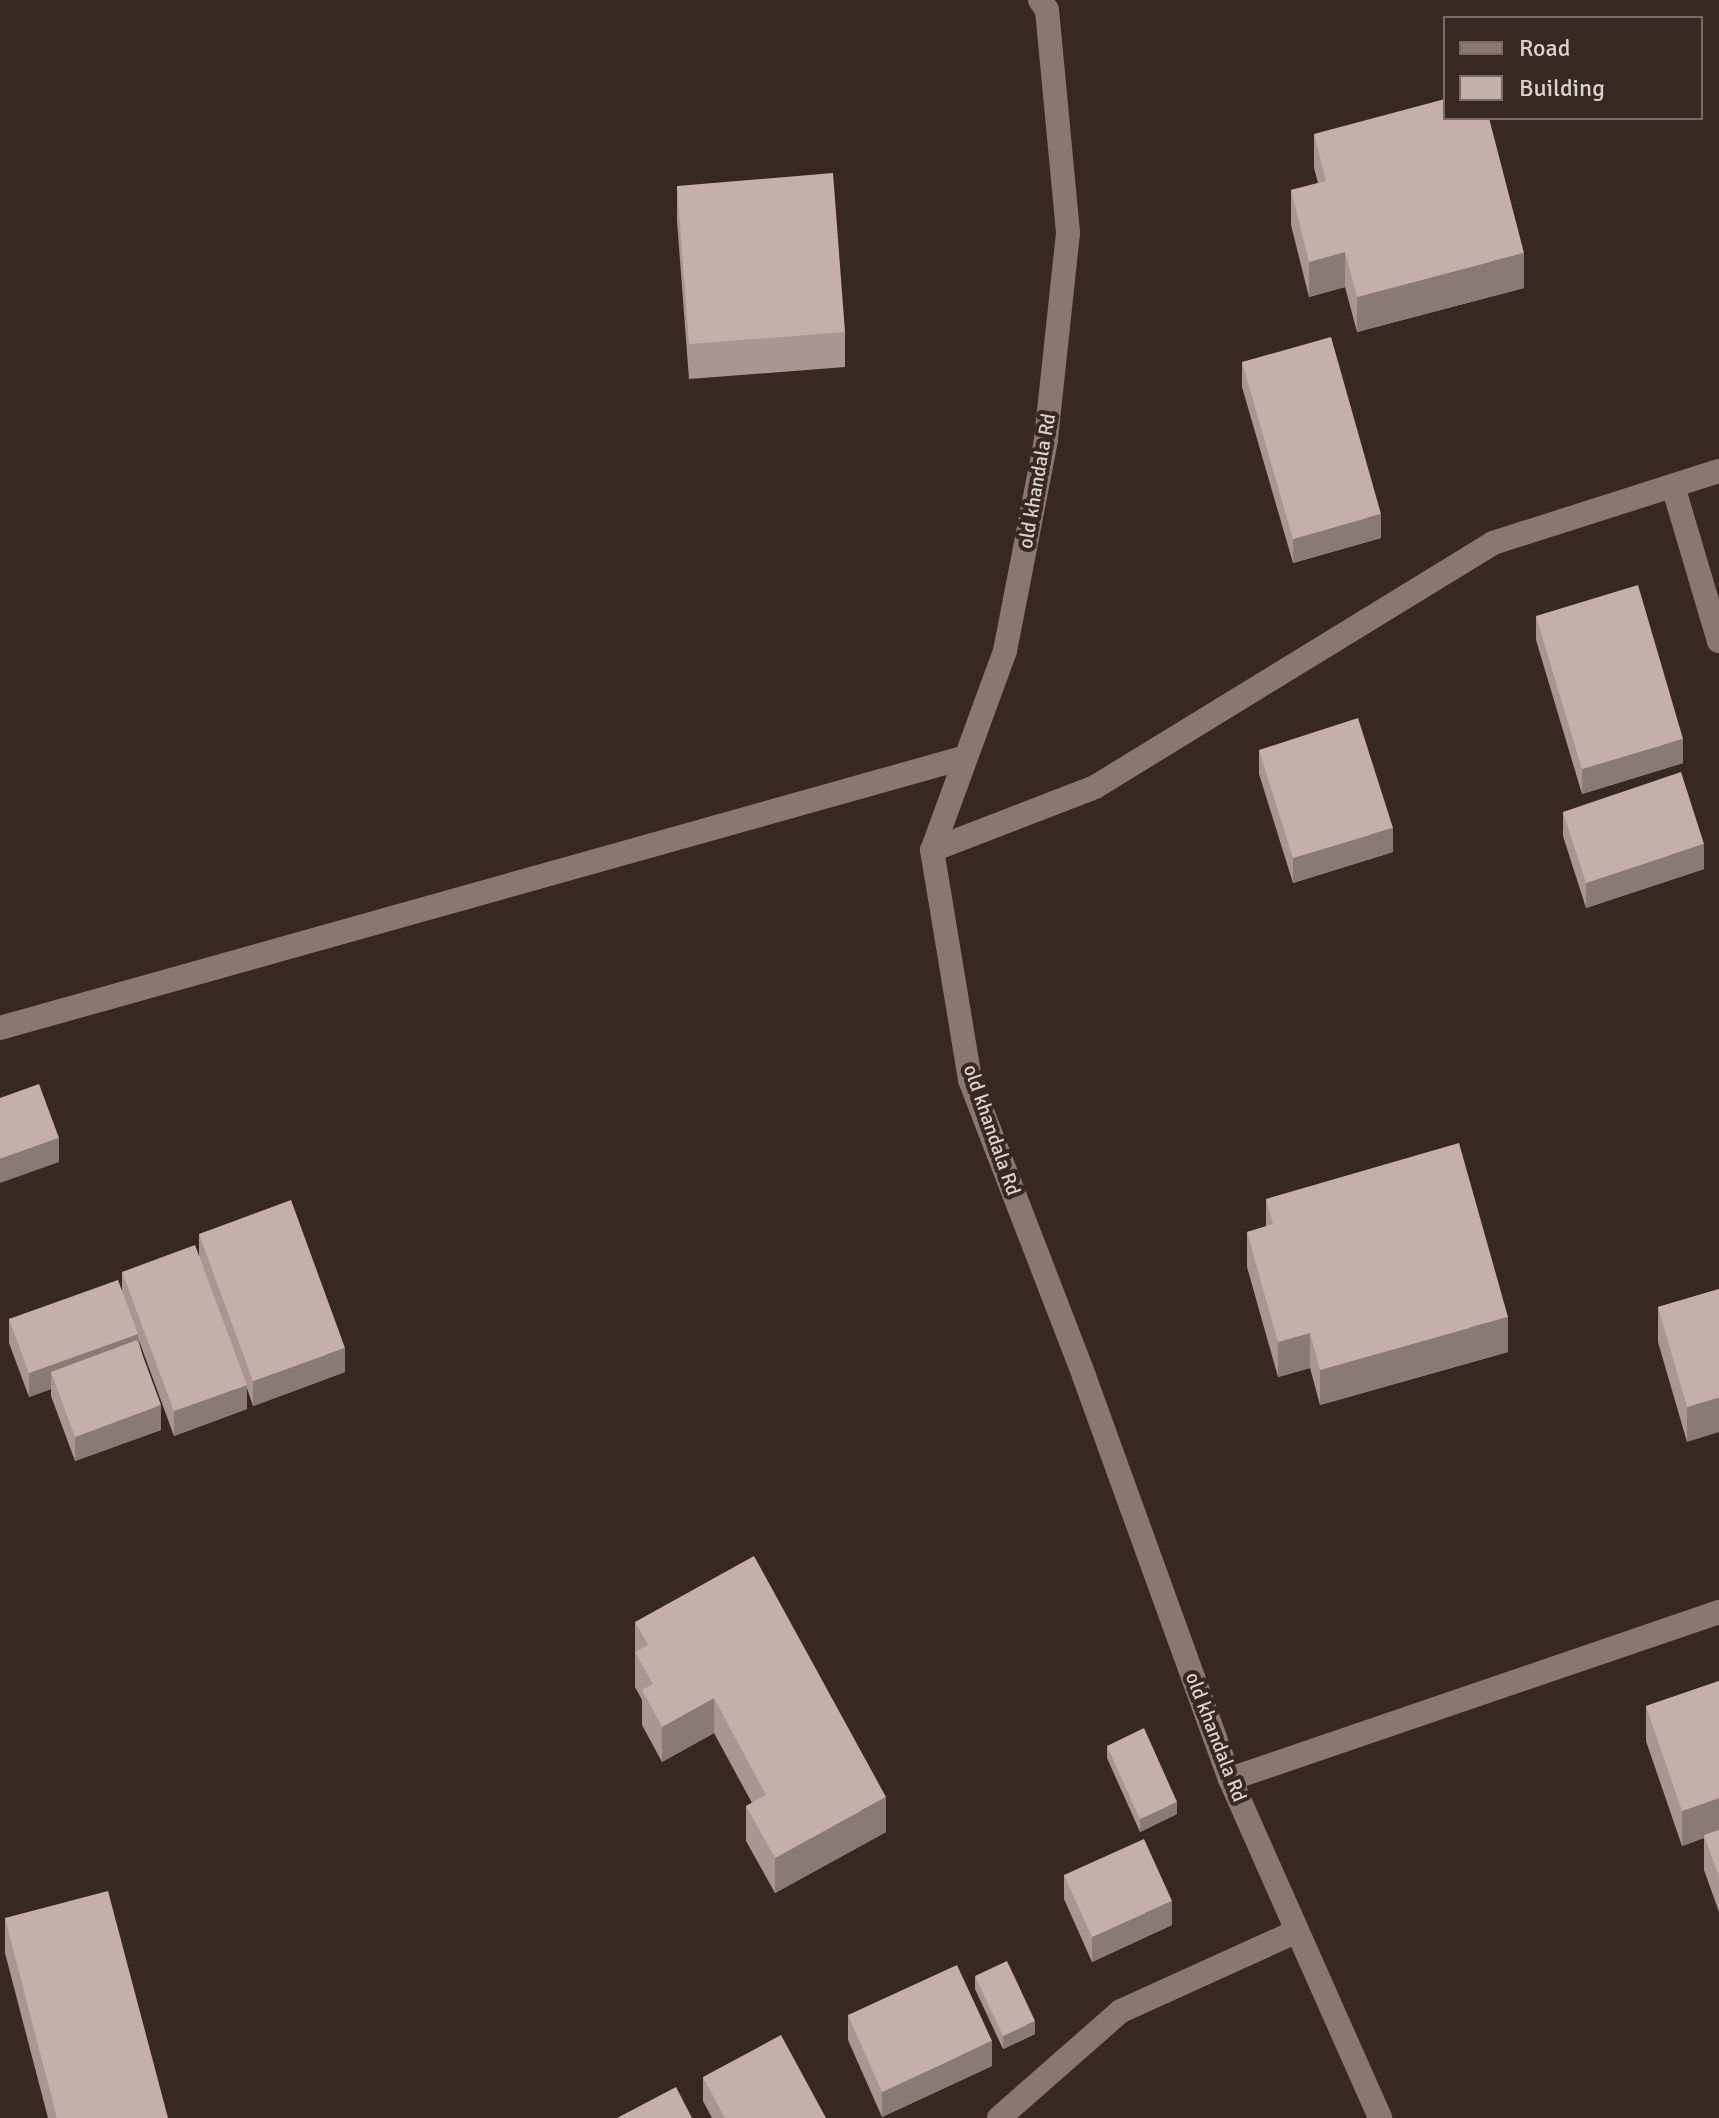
<!DOCTYPE html>
<html>
<head>
<meta charset="utf-8">
<style>
	body { margin:0 }
	#map { position:relative; width:1719px; height:2118px; overflow:hidden; background:#372820; font-family:Signika,sans-serif }
	div>[style] { position:absolute }
	.minor>* { height:24px; margin:-12px; padding:0 12px; transform-origin:12px; border-radius:12px; background:#8a786f }
	.wall>* { inset:0; background:#a99691 }
	.shaded-wall>* { inset:0; background:#897a76 }
	.building>* { inset:0; background:#c4afa9 }
	span { translate:-50% -50%; white-space:nowrap; text-align:center; line-height:1.15; -webkit-text-stroke:8px #372820; paint-order:stroke }
	.street-label { font-size:20px; color:#ddd3ce }
	.legend { position:absolute; left:1443px; top:16px; width:260px; height:104px; box-sizing:border-box; background:#372820; border:2px solid #796c66; margin:0; padding:10px 14px; list-style:none; font-size:24px; color:#ddd3ce }
	.legend li { display:flex; align-items:center; gap:16px; height:40px }
	.legend b { width:40px; border:2px solid #796c66 }
</style>
</head>
<body>
<div id="map">
	<div class="minor">
		<div style="left:1040px;top:0;width:12px;rotate:55deg"></div>
		<div style="left:1047px;top:10px;width:224px;rotate:84.6deg"></div>
		<div style="left:1068px;top:233px;width:208px;rotate:96.1deg"></div>
		<div style="left:1046px;top:440px;width:215px;rotate:101deg"></div>
		<div style="left:1005px;top:651px;width:212px;rotate:110.1deg"></div>
		<div style="left:932px;top:850px;width:233px;rotate:80.6deg"></div>
		<div style="left:970px;top:1080px;width:317px;rotate:68.9deg"></div>
		<div style="left:1084px;top:1376px;width:429px;rotate:70.1deg"></div>
		<div style="left:1230px;top:1779px;width:371px;rotate:66.1deg"></div>
		<div style="left:1673px;top:486px;width:162px;rotate:73.5deg"></div>
		<div style="left:932px;top:850px;width:175px;rotate:-21.1deg"></div>
		<div style="left:1095px;top:787px;width:467px;rotate:-31.5deg"></div>
		<div style="left:1493px;top:543px;width:237px;rotate:-17.7deg"></div>
		<div style="left:0;top:1028px;width:1003px;rotate:-15.67deg"></div>
		<div style="left:1230px;top:1779px;width:517px;rotate:-18.86deg"></div>
		<div style="left:999px;top:2118px;width:162px;rotate:-41.3deg"></div>
		<div style="left:1121px;top:2011px;width:193px;rotate:-24.4deg"></div>
	</div>
	<div class="wall">
		<div style="clip-path:polygon(1314px 134px,1524px 288px,1357px 332px,1345px 287px,1309px 297px,1291px 225px,1291px 190px,1318px 183px,1314px 168px)"></div>
		<div style="clip-path:polygon(677px 186px,845px 332px,845px 367px,689px 379px,677px 221px)"></div>
		<div style="clip-path:polygon(1242px 362px,1381px 538px,1293px 563px,1242px 387px)"></div>
		<div style="clip-path:polygon(1536px 616px,1683px 763px,1582px 794px,1536px 640px)"></div>
		<div style="clip-path:polygon(1259px 750px,1393px 852px,1293px 883px,1259px 774px)"></div>
		<div style="clip-path:polygon(1563px 812px,1704px 869px,1586px 908px,1563px 836px)"></div>
		<div style="clip-path:polygon(1266px 1199px,1508px 1352px,1320px 1405px,1310px 1368px,1278px 1377px,1247px 1267px,1247px 1232px,1266px 1227px)"></div>
		<div style="clip-path:polygon(199px 1234px,345px 1372px,253px 1406px,247px 1388px,247px 1409px,174px 1436px,138px 1338px,161px 1430px,75px 1461px,51px 1396px,51px 1389px,29px 1397px,9px 1343px,9px 1319px,122px 1292px,122px 1272px,199px 1258px)"></div>
		<div style="clip-path:polygon(1719px 1289px,1687px 1442px,1658px 1342px,1658px 1307px)"></div>
		<div style="clip-path:polygon(635px 1622px,886px 1832px,775px 1893px,746px 1841px,746px 1806px,752px 1803px,714px 1733px,662px 1762px,642px 1725px,642px 1700px,635px 1687px)"></div>
		<div style="clip-path:polygon(1719px 1681px,1719px 1912px,1704px 1870px,1704px 1838px,1682px 1846px,1646px 1741px,1646px 1706px)"></div>
		<div style="clip-path:polygon(1107px 1746px,1177px 1814px,1140px 1832px,1107px 1758px)"></div>
		<div style="clip-path:polygon(1064px 1875px,1172px 1925px,1092px 1962px,1064px 1899px)"></div>
		<div style="clip-path:polygon(5px 1918px,168px 2118px,48px 2118px,5px 1953px)"></div>
		<div style="clip-path:polygon(975px 1976px,1035px 2034px,1003px 2049px,975px 1989px)"></div>
		<div style="clip-path:polygon(848px 2015px,992px 2066px,882px 2117px,848px 2040px)"></div>
		<div style="clip-path:polygon(703px 2077px,826px 2118px,712px 2118px,703px 2101px)"></div>
	</div>
	<div class="shaded-wall">
		<div style="clip-path:polygon(1345px 252px,1345px 287px,1309px 297px,1309px 262px)"></div>
		<div style="clip-path:polygon(1524px 253px,1524px 288px,1357px 332px,1357px 297px)"></div>
		<div style="clip-path:polygon(1381px 514px,1381px 538px,1293px 563px,1293px 539px)"></div>
		<div style="clip-path:polygon(1683px 739px,1683px 763px,1582px 794px,1582px 769px)"></div>
		<div style="clip-path:polygon(1393px 828px,1393px 852px,1293px 883px,1293px 858px)"></div>
		<div style="clip-path:polygon(1704px 844px,1704px 869px,1586px 908px,1586px 883px)"></div>
		<div style="clip-path:polygon(59px 1138px,59px 1162px,0 1183px,0 1159px)"></div>
		<div style="clip-path:polygon(1508px 1317px,1508px 1352px,1320px 1405px,1320px 1370px)"></div>
		<div style="clip-path:polygon(1310px 1333px,1310px 1368px,1278px 1377px,1278px 1342px)"></div>
		<div style="clip-path:polygon(138px 1334px,138px 1358px,51px 1372px,51px 1389px,29px 1397px,29px 1373px)"></div>
		<div style="clip-path:polygon(345px 1348px,345px 1372px,253px 1406px,253px 1381px)"></div>
		<div style="clip-path:polygon(247px 1385px,247px 1409px,174px 1436px,174px 1411px)"></div>
		<div style="clip-path:polygon(1719px 1398px,1719px 1432px,1687px 1442px,1687px 1407px)"></div>
		<div style="clip-path:polygon(161px 1405px,161px 1430px,75px 1461px,75px 1437px)"></div>
		<div style="clip-path:polygon(714px 1698px,714px 1733px,662px 1762px,662px 1727px)"></div>
		<div style="clip-path:polygon(886px 1797px,886px 1832px,775px 1893px,775px 1858px)"></div>
		<div style="clip-path:polygon(1719px 1798px,1719px 1833px,1704px 1835px,1704px 1838px,1682px 1846px,1682px 1811px)"></div>
		<div style="clip-path:polygon(1177px 1802px,1177px 1814px,1140px 1832px,1140px 1819px)"></div>
		<div style="clip-path:polygon(1172px 1901px,1172px 1925px,1092px 1962px,1092px 1937px)"></div>
		<div style="clip-path:polygon(1035px 2021px,1035px 2034px,1003px 2049px,1003px 2036px)"></div>
		<div style="clip-path:polygon(992px 2041px,992px 2066px,882px 2117px,882px 2092px)"></div>
	</div>
	<div class="building">
		<div style="clip-path:polygon(1445px 99px,1445px 118px,1489px 118px,1524px 253px,1357px 297px,1345px 252px,1309px 262px,1291px 190px,1326px 181px,1314px 134px)"></div>
		<div style="clip-path:polygon(833px 173px,845px 332px,689px 344px,677px 186px)"></div>
		<div style="clip-path:polygon(1331px 337px,1381px 514px,1293px 539px,1242px 362px)"></div>
		<div style="clip-path:polygon(1638px 585px,1683px 739px,1582px 769px,1536px 616px)"></div>
		<div style="clip-path:polygon(1358px 718px,1393px 828px,1293px 858px,1259px 750px)"></div>
		<div style="clip-path:polygon(1681px 772px,1704px 844px,1586px 883px,1563px 812px)"></div>
		<div style="clip-path:polygon(39px 1084px,59px 1138px,0 1159px,0 1098px)"></div>
		<div style="clip-path:polygon(1459px 1143px,1508px 1317px,1320px 1370px,1310px 1333px,1278px 1342px,1247px 1232px,1273px 1224px,1266px 1199px)"></div>
		<div style="clip-path:polygon(291px 1200px,345px 1348px,253px 1381px,199px 1234px)"></div>
		<div style="clip-path:polygon(195px 1245px,247px 1385px,174px 1411px,122px 1272px)"></div>
		<div style="clip-path:polygon(118px 1280px,138px 1334px,29px 1373px,9px 1319px)"></div>
		<div style="clip-path:polygon(1719px 1289px,1719px 1398px,1687px 1407px,1658px 1307px)"></div>
		<div style="clip-path:polygon(137px 1340px,161px 1405px,75px 1437px,51px 1372px)"></div>
		<div style="clip-path:polygon(754px 1556px,886px 1797px,775px 1858px,746px 1806px,766px 1795px,714px 1698px,662px 1727px,642px 1690px,653px 1684px,635px 1652px,648px 1645px,635px 1622px)"></div>
		<div style="clip-path:polygon(1719px 1681px,1719px 1798px,1682px 1811px,1646px 1706px)"></div>
		<div style="clip-path:polygon(1144px 1728px,1177px 1802px,1140px 1819px,1107px 1746px)"></div>
		<div style="clip-path:polygon(1719px 1830px,1719px 1877px,1704px 1835px)"></div>
		<div style="clip-path:polygon(1144px 1839px,1172px 1901px,1092px 1937px,1064px 1875px)"></div>
		<div style="clip-path:polygon(108px 1891px,168px 2118px,57px 2118px,5px 1918px)"></div>
		<div style="clip-path:polygon(1007px 1961px,1035px 2021px,1003px 2036px,975px 1976px)"></div>
		<div style="clip-path:polygon(957px 1965px,992px 2041px,882px 2092px,848px 2015px)"></div>
		<div style="clip-path:polygon(781px 2035px,826px 2118px,725px 2118px,703px 2077px)"></div>
		<div style="clip-path:polygon(676px 2087px,692px 2118px,617px 2118px)"></div>
	</div>
	<div class="street-label">
		<span style="left:1037px;top:481px;rotate:-80deg">old khandala Rd</span>
		<span style="left:992px;top:1130px;rotate:71deg">old khandala Rd</span>
		<span style="left:1216px;top:1737px;rotate:69deg">old khandala Rd</span>
	</div>
	<ul class="legend">
	<li><b style="height:10px;background:#8a786f"></b>Road</li>
	<li><b style="height:22px;background:#c4afa9"></b>Building</li>
	</ul>
</div>
</body>
</html>
